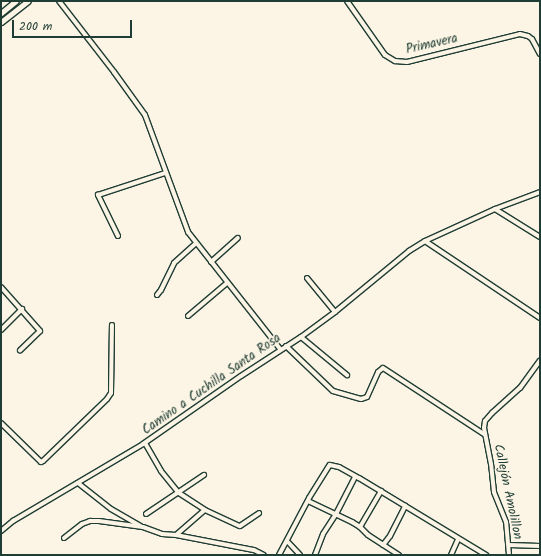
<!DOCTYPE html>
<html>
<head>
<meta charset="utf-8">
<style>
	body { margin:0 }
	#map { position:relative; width:541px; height:556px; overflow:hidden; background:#fcf5e5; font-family:Kalam,sans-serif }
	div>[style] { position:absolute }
	.roads { filter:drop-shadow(1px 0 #1f3d34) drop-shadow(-1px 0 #1f3d34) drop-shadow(0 1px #1f3d34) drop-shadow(0 -1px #1f3d34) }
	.minor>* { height:4px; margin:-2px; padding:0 2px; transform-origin:2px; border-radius:2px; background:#fcf5e5 }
	.major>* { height:5px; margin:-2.5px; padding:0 2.5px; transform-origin:2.5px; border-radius:2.5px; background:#fcf5e5 }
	span { translate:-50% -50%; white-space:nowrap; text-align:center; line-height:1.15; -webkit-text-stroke:3.5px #fcf5e5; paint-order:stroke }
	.street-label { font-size:13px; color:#1f3d34 }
	.frame { position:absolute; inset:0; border:2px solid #1f3d34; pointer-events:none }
	.scale { position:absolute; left:12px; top:20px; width:120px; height:18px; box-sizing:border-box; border:2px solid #1f3d34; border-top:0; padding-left:5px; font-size:12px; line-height:14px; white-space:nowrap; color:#1f3d34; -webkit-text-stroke:3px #fcf5e5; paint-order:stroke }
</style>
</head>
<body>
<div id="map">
	<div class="roads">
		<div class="minor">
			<div style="left:59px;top:1px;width:90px;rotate:52.2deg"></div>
			<div style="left:114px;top:72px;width:53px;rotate:54.2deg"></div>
			<div style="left:145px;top:115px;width:125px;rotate:69.8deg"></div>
			<div style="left:188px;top:232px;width:149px;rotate:51.8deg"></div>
			<div style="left:347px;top:1px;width:66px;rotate:54.9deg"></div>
			<div style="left:385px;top:55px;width:12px;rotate:31deg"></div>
			<div style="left:395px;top:61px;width:12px;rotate:5deg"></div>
			<div style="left:407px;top:62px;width:116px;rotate:-13.9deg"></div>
			<div style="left:520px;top:34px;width:8px;rotate:14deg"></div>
			<div style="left:528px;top:36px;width:5px;rotate:37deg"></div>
			<div style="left:532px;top:39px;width:17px;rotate:62deg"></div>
			<div style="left:495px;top:209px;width:53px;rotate:31.9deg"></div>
			<div style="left:118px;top:236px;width:46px;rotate:-116deg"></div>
			<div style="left:98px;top:195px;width:71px;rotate:-18.2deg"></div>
			<div style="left:425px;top:241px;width:138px;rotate:33.8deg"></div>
			<div style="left:211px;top:262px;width:36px;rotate:-42deg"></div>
			<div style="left:307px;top:278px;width:44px;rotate:50.5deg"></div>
			<div style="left:1px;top:287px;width:59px;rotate:48.4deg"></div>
			<div style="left:40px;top:331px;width:28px;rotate:136deg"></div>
			<div style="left:157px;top:295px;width:6px;rotate:-51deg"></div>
			<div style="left:161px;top:290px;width:30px;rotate:-64deg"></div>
			<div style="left:174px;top:263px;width:28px;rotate:-42deg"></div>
			<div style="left:188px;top:316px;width:51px;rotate:-40.2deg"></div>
			<div style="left:1px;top:330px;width:30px;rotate:-45deg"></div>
			<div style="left:301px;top:337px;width:60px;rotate:39.6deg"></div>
			<div style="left:286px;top:346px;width:65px;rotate:43.8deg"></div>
			<div style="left:333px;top:391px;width:29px;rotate:16deg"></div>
			<div style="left:361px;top:399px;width:6px;rotate:-18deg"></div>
			<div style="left:367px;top:397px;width:27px;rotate:-66deg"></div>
			<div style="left:378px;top:372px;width:6px;rotate:-39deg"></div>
			<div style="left:383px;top:368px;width:121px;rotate:33.2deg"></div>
			<div style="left:1px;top:423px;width:56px;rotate:44.3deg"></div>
			<div style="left:41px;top:462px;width:2px;rotate:-27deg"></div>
			<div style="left:43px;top:461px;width:89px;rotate:-44.1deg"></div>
			<div style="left:107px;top:399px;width:7px;rotate:-56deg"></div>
			<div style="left:111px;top:393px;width:68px;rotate:-89.2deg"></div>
			<div style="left:145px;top:443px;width:32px;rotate:60deg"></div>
			<div style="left:161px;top:471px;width:28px;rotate:51deg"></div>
			<div style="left:179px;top:493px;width:31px;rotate:33deg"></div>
			<div style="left:205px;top:510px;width:38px;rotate:25deg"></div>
			<div style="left:240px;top:526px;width:23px;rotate:-34deg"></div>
			<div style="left:78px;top:483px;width:42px;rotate:38.2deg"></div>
			<div style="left:111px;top:509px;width:34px;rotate:30deg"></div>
			<div style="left:308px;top:501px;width:49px;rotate:25.5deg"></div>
			<div style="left:352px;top:522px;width:9px;rotate:32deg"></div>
			<div style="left:360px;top:527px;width:11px;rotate:45deg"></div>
			<div style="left:368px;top:535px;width:37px;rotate:33deg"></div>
			<div style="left:146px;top:514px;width:70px;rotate:-33.9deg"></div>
			<div style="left:360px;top:527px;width:42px;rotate:-59.7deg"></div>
			<div style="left:1px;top:531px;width:16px;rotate:-40deg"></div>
			<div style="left:13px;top:521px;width:151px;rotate:-30.6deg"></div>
			<div style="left:143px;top:444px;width:119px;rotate:-34.8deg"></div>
			<div style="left:241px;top:376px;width:72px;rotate:-33deg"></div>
			<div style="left:301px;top:337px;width:42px;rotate:-36.3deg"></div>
			<div style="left:335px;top:312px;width:96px;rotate:-39.5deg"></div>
			<div style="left:409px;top:251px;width:19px;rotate:-32deg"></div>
			<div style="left:425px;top:241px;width:77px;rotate:-24.6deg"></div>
			<div style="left:495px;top:209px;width:48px;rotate:-20.7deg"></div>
			<div style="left:176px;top:535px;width:38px;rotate:-41deg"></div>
			<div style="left:64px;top:538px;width:23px;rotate:-38deg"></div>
			<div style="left:82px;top:524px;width:9px;rotate:-21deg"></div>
			<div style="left:90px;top:521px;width:9px"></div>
			<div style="left:99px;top:521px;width:44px;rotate:7.8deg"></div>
			<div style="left:143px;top:527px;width:20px;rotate:20deg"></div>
			<div style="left:162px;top:534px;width:14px;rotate:4deg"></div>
			<div style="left:176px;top:535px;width:79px;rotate:10.9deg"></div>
			<div style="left:254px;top:550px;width:11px;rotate:27deg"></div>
			<div style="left:287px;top:541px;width:19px;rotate:47deg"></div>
			<div style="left:383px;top:545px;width:11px;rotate:-52deg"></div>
			<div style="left:390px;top:536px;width:34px;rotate:-63deg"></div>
			<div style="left:509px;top:545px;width:31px;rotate:2deg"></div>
			<div style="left:279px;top:555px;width:64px;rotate:-62.2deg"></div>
			<div style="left:309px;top:498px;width:39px;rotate:-58deg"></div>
			<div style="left:330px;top:465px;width:9px;rotate:13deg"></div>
			<div style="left:339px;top:467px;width:23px;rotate:29deg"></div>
			<div style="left:359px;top:478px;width:149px;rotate:31.2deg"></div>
			<div style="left:315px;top:555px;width:22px;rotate:-69deg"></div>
			<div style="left:323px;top:534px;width:24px;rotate:-57deg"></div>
			<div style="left:336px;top:514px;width:42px;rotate:-62.8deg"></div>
			<div style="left:451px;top:555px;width:17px;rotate:-66deg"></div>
			<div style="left:509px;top:555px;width:33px;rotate:-95deg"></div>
			<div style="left:506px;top:522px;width:32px;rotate:-112deg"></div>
			<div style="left:494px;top:492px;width:28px;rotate:-96deg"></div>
			<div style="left:491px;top:464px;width:37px;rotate:-101deg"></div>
			<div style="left:484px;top:428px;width:7px;rotate:-82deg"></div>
			<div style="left:485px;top:421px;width:11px;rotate:-49deg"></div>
			<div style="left:492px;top:413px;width:38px;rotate:-42deg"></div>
			<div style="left:520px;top:388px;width:34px;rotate:-54deg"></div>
		</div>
		<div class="major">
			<div style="left:1px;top:13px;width:19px;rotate:-39deg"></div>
			<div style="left:1px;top:22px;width:34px;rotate:-38deg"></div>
		</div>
	</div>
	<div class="street-label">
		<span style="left:432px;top:45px;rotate:-13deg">Primavera</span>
		<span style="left:212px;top:385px;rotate:-35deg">Camino a Cuchilla Santa Rosa</span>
		<span style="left:507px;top:492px;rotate:78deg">Callejón Amolillon</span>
	</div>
	<div class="frame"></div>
	<div class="scale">200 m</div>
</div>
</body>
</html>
